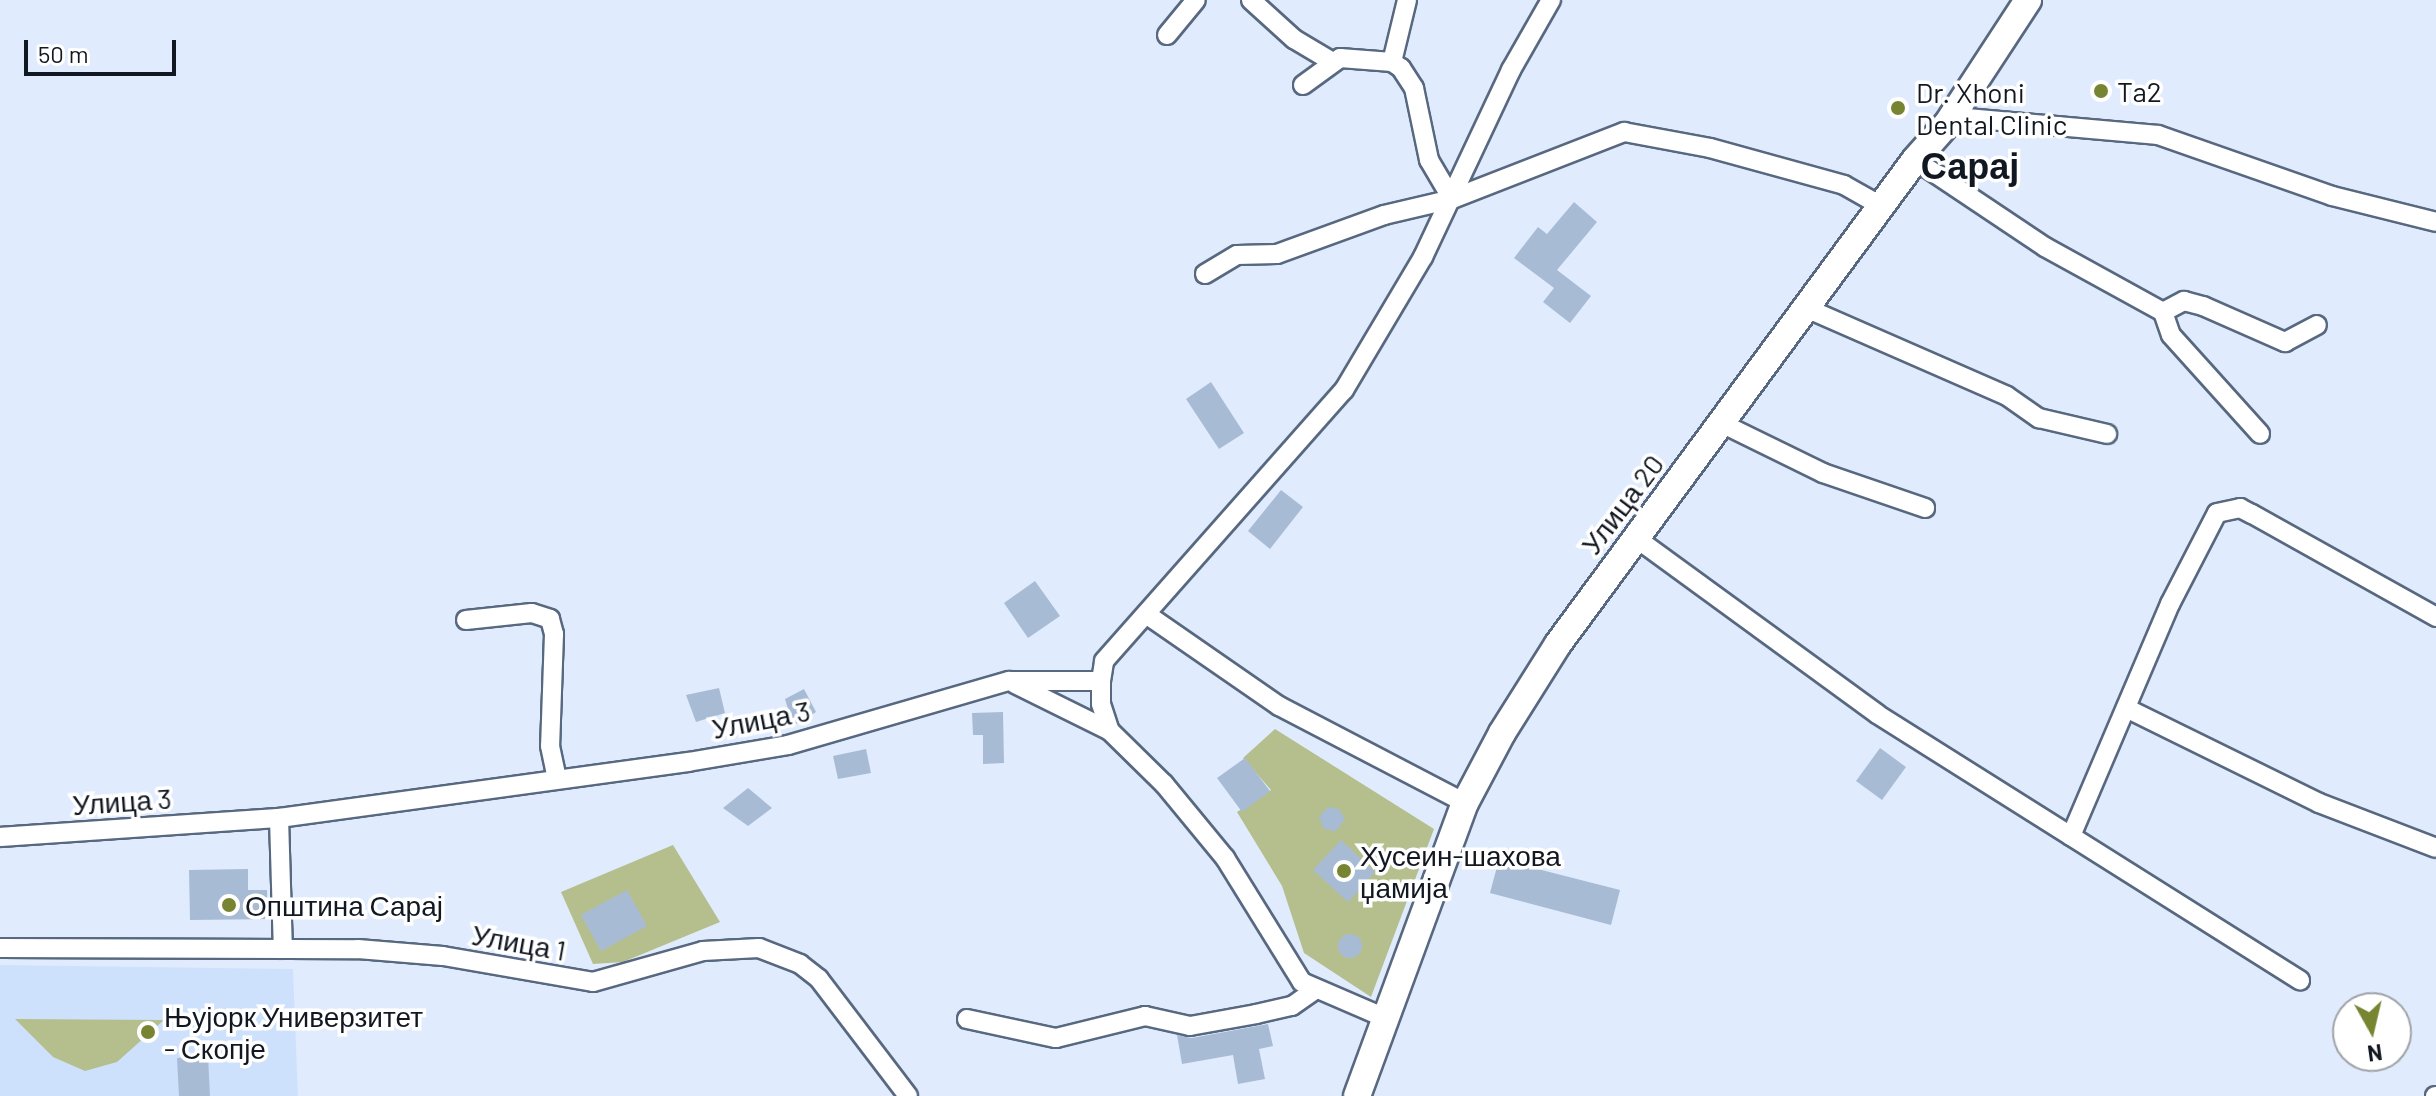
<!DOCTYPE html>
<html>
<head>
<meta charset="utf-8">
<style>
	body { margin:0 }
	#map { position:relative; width:2436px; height:1096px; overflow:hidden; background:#e0ecfd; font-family:Barlow,sans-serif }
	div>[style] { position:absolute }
	.built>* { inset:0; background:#cee1fc }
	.green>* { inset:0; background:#b5bf8d }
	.building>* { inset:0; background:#a8bbd5 }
	.round { border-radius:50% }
	.roads { filter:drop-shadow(2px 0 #576880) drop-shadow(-2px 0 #576880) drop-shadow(0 2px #576880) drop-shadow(0 -2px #576880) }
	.street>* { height:18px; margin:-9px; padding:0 9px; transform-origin:9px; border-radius:9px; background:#fff }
	.secondary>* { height:26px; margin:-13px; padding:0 13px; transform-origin:13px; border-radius:13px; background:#fff }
	.dots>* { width:22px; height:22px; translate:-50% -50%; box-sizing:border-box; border:4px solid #fff; border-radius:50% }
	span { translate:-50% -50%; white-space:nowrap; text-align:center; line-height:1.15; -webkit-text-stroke:7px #fff; paint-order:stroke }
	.poi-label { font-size:28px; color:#121822 }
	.left { translate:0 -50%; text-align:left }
	.street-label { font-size:28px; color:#121822 }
	.district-label { font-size:36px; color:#121822; font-weight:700 }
	.north { position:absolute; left:2332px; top:992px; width:80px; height:80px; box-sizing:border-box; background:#fff; border:2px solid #a0a3a7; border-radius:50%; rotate:172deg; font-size:22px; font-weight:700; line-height:32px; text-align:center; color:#121822 }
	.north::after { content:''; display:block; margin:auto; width:28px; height:36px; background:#778432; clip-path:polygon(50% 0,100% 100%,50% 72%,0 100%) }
	.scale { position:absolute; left:24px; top:40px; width:152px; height:36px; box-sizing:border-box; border:4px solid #121822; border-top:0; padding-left:10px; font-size:24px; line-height:28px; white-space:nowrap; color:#121822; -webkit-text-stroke:6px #fff; paint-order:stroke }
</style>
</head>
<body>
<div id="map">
	<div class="built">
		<div style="clip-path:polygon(0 965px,293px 969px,298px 1096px,0 1096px)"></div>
	</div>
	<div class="green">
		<div style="clip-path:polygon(1275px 729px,1434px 829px,1371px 997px,1304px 953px,1282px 886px,1237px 812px,1271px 790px,1243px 758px)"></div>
		<div style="clip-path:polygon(673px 845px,720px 922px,623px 962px,593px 964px,561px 892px)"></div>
		<div style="clip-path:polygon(15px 1019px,164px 1020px,117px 1062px,85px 1071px,53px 1057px)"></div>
	</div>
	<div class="building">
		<div style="clip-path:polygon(1574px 202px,1597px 222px,1557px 270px,1591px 296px,1570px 323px,1543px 302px,1554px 288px,1514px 258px,1538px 227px,1547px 234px)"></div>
		<div style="clip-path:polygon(1211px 382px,1244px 433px,1219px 449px,1186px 399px)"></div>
		<div style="clip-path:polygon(1281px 490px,1303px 507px,1270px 549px,1248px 531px)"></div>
		<div style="clip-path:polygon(1035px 581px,1060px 616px,1028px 638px,1004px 603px)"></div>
		<div style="clip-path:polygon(719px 688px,725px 713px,696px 722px,686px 695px)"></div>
		<div style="clip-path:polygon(804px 689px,816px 712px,793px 726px,785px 699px)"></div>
		<div style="clip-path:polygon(1003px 712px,1004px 763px,983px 764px,983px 735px,973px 735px,972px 713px)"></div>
		<div style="clip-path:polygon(1880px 748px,1906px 767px,1882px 800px,1856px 781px)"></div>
		<div style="clip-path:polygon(866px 749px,871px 773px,838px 779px,833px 756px)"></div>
		<div style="clip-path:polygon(1245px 758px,1270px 791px,1242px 812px,1217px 778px)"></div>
		<div style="clip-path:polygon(748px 788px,772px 808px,748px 826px,723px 808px)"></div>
		<div style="clip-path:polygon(1328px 807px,1339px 809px,1345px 819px,1336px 831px,1324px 829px,1319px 817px)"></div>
		<div style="clip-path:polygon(1341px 840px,1375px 872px,1348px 902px,1313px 870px)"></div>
		<div style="clip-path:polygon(1499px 859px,1620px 890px,1611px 925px,1490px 893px)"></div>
		<div style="clip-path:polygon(248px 869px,248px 890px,267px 890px,268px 919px,190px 920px,189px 870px)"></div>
		<div style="clip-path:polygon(627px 890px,647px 926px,601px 951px,581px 915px)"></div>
		<div class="round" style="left:1338px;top:934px;width:24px;height:24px"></div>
		<div style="clip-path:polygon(1268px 1024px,1273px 1046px,1259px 1049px,1265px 1079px,1238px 1084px,1233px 1055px,1182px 1064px,1177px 1035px,1192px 1038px)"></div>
		<div style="clip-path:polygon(208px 1056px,210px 1096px,179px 1096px,177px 1058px)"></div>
	</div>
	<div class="roads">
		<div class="street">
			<div style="left:1251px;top:0;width:58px;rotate:42.2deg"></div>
			<div style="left:1294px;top:39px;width:43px;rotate:30.7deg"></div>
			<div style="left:1167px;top:35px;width:45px;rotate:-50.4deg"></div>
			<div style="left:1392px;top:62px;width:64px;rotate:-76.4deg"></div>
			<div style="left:1303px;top:85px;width:46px;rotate:-36.1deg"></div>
			<div style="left:1340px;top:58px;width:52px;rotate:4.4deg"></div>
			<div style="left:1392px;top:62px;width:11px;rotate:34deg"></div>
			<div style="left:1401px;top:68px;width:24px;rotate:57deg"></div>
			<div style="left:1414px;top:88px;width:74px;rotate:78.2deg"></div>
			<div style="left:1429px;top:160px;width:45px;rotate:59.5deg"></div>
			<div style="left:1956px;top:108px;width:15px;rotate:42deg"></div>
			<div style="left:1967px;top:118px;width:192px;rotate:5.1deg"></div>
			<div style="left:2158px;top:135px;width:184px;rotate:19.3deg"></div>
			<div style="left:2332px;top:196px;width:107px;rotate:14deg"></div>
			<div style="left:1915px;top:160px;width:156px;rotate:33.8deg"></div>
			<div style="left:2045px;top:247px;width:135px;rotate:28.8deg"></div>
			<div style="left:2163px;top:312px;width:24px;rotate:71deg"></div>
			<div style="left:2171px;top:335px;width:133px;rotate:48deg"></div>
			<div style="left:1205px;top:274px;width:37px;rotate:-31deg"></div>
			<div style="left:1237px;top:255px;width:40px;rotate:-1.4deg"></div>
			<div style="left:1277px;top:254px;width:114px;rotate:-20deg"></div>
			<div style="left:1384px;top:215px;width:70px;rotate:-13.2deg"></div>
			<div style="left:1452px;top:199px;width:185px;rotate:-21.3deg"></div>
			<div style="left:1624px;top:132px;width:87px;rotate:10.5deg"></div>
			<div style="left:1710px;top:148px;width:139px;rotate:15.4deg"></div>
			<div style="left:1844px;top:185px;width:45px;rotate:29.4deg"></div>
			<div style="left:1806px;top:308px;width:219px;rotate:23.6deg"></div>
			<div style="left:2007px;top:396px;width:39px;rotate:35deg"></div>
			<div style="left:2039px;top:418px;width:70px;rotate:13.2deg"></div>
			<div style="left:2163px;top:312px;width:24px;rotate:-28deg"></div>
			<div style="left:2184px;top:301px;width:20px;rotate:15deg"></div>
			<div style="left:2203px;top:306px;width:90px;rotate:23.7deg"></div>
			<div style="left:2285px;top:342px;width:36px;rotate:-28deg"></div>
			<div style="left:1721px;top:423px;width:114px;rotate:26.1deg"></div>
			<div style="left:1823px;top:473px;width:108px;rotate:18.9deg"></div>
			<div style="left:1636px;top:538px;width:298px;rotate:36.1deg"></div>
			<div style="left:1877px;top:714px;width:500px;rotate:32.2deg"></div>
			<div style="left:1146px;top:614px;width:162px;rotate:34.7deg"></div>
			<div style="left:1279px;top:706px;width:210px;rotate:27.5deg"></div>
			<div style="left:466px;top:620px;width:66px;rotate:-6.1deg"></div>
			<div style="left:532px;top:613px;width:19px;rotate:18deg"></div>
			<div style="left:550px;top:619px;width:16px;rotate:75deg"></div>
			<div style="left:554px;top:634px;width:112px;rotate:92deg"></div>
			<div style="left:550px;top:746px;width:33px;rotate:78deg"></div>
			<div style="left:1101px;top:681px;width:23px;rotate:90deg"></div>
			<div style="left:1101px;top:704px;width:28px;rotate:72deg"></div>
			<div style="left:1015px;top:684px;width:106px;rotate:26.3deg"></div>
			<div style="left:1110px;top:731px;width:76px;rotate:44.5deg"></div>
			<div style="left:1164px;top:784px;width:96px;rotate:50.5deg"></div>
			<div style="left:1225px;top:858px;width:146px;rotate:58.2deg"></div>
			<div style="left:1302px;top:982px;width:90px;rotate:23.4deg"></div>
			<div style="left:2126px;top:708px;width:215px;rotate:26.2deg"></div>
			<div style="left:2319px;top:803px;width:125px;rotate:21deg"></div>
			<div style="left:279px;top:818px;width:131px;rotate:88.3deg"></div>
			<div style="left:2071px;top:836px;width:252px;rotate:-66.9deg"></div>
			<div style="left:2170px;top:604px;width:102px;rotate:-62.7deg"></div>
			<div style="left:2217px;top:513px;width:24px;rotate:-12deg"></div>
			<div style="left:2240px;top:508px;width:13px;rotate:27deg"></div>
			<div style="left:2252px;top:514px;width:211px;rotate:29.2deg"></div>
			<div style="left:0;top:837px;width:280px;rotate:-3.9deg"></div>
			<div style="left:279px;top:818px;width:413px;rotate:-7.8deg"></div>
			<div style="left:688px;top:762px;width:101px;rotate:-9.6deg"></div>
			<div style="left:788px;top:745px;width:230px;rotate:-16.2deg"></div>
			<div style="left:1009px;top:681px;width:92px"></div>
			<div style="left:1101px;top:681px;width:20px;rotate:-81deg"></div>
			<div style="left:1104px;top:661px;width:362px;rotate:-48.5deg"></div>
			<div style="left:1344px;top:390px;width:155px;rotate:-59.3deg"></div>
			<div style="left:1423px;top:257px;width:207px;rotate:-64.8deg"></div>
			<div style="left:1511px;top:70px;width:81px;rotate:-60.3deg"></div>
			<div style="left:0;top:948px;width:358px;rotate:0.2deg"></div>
			<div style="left:358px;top:949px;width:85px;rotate:4.7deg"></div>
			<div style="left:443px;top:956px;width:152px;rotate:9.8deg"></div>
			<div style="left:593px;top:982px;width:114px;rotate:-15.7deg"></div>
			<div style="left:703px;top:951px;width:56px;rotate:-3.1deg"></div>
			<div style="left:759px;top:948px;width:44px;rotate:21.3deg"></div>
			<div style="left:800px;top:964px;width:24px;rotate:38deg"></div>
			<div style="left:819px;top:979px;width:147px;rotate:52.7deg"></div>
			<div style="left:967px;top:1019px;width:91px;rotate:12.1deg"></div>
			<div style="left:1056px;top:1038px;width:92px;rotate:-13.9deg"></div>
			<div style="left:1145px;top:1016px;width:46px;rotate:12.5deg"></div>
			<div style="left:1190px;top:1026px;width:67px;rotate:-10.3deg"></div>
			<div style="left:1256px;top:1014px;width:37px;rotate:-13deg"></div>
			<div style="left:1292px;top:1006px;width:28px;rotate:-35deg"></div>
			<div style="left:2435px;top:1096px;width:1px"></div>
		</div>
		<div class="secondary">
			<div style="left:1357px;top:1096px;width:312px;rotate:-69.8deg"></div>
			<div style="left:1465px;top:803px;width:79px;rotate:-62.1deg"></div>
			<div style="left:1502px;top:733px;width:105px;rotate:-57.8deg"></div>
			<div style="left:1558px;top:644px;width:601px;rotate:-53.59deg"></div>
			<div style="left:1915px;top:160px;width:48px;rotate:-48.4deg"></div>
			<div style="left:1947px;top:124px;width:148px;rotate:-56.8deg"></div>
		</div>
	</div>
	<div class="dots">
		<div style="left:2101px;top:91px;background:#778432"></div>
		<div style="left:1898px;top:108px;background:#778432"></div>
		<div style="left:1344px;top:871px;background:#778432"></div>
		<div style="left:229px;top:905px;background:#778432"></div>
		<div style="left:148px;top:1032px;background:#778432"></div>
	</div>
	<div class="poi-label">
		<span class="left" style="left:2117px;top:91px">Ta2</span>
		<span class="left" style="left:1916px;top:108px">Dr. Xhoni<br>Dental Clinic</span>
		<span class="left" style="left:1360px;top:871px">Хусеин-шахова<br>џамија</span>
		<span class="left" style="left:245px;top:905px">Општина Сарај</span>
		<span class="left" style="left:164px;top:1032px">Њујорк Универзитет<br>- Скопје</span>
	</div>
	<div class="street-label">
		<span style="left:1622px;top:504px;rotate:-53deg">Улица 20</span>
		<span style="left:761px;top:719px;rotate:-11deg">Улица 3</span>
		<span style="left:122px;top:801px;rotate:-4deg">Улица 3</span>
		<span style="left:519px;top:942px;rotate:10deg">Улица 1</span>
	</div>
	<div class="district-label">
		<span style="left:1970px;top:165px">Сарај</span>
	</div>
	<div class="north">N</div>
	<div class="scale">50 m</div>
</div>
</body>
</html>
